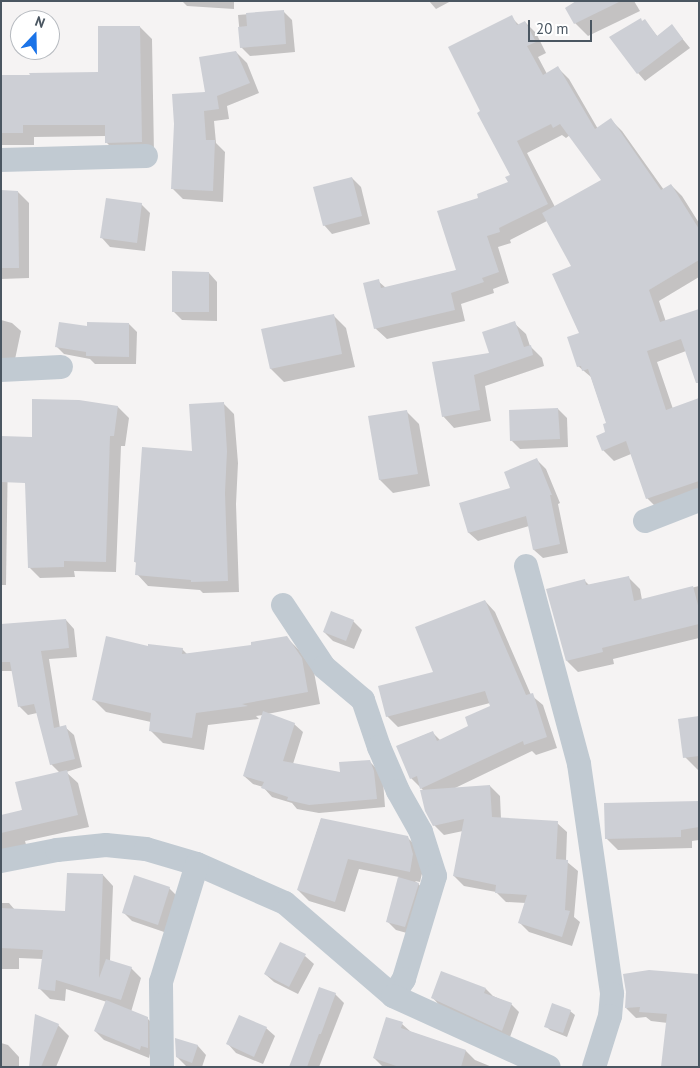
<!DOCTYPE html>
<html>
<head>
<meta charset="utf-8">
<style>
	body { margin:0 }
	#map { position:relative; width:700px; height:1068px; overflow:hidden; background:#f5f3f3; font-family:"PT Sans",sans-serif }
	div>[style] { position:absolute }
	.shadow>* { inset:0; background:#0003 }
	.building>* { inset:0; background:#cdcfd5 }
	.minor>* { height:24px; margin:-12px; padding:0 12px; transform-origin:12px; border-radius:12px; background:#c1cad2 }
	span { translate:-50% -50%; white-space:nowrap; text-align:center; line-height:1.15; -webkit-text-stroke:4.5px #fff; paint-order:stroke }
	.frame { position:absolute; inset:0; border:2px solid #4a5661; pointer-events:none }
	.north { position:absolute; left:10px; top:10px; width:50px; height:50px; box-sizing:border-box; background:#fff; border:1px solid #b7bbc0; border-radius:50%; rotate:21deg; font-size:14px; font-weight:700; line-height:20px; text-align:center; color:#4a5661 }
	.north::after { content:''; display:block; margin:auto; width:18px; height:22px; background:#1a73e8; clip-path:polygon(50% 0,100% 100%,50% 72%,0 100%) }
	.scale { position:absolute; left:528px; top:20px; width:64px; height:22px; box-sizing:border-box; border:2px solid #4a5661; border-top:0; padding-left:6px; font-size:15px; line-height:18px; white-space:nowrap; color:#4a5661; -webkit-text-stroke:4px #fff; paint-order:stroke }
</style>
</head>
<body>
<div id="map">
	<div class="shadow">
		<div style="clip-path:polygon(182px 1px,234px 1px,234px 9px,187px 6px)"></div>
		<div style="clip-path:polygon(429px 1px,451px 1px,436px 9px)"></div>
		<div style="clip-path:polygon(578px 1px,634px 1px,640px 11px,588px 36px,575px 23px)"></div>
		<div style="clip-path:polygon(283px 11px,292px 20px,295px 52px,250px 56px,241px 47px,238px 15px)"></div>
		<div style="clip-path:polygon(evenodd,511px 17px,519px 25px,525px 22px,536px 33px,546px 53px,538px 57px,547px 74px,558px 68px,569px 79px,598px 129px,611px 120px,622px 131px,664px 190px,671px 185px,682px 196px,699px 223px,699px 277px,659px 301px,666px 322px,699px 310px,699px 386px,686px 351px,657px 362px,673px 409px,699px 400px,699px 495px,658px 509px,647px 498px,631px 454px,614px 461px,603px 450px,607px 424px,591px 377px,578px 366px,580px 334px,573px 266px,547px 221px,510px 240px,511px 243px,498px 247px,509px 283px,493px 289px,494px 293px,461px 304px,465px 321px,387px 339px,375px 328px,378px 281px,386px 288px,458px 270px,480px 198px,510px 183px,512px 175px,482px 112px,511px 17px,562px 135px,566px 138px,570px 135px,603px 181px,555px 207px,527px 153px,562px 135px)"></div>
		<div style="clip-path:polygon(645px 21px,658px 37px,672px 26px,690px 48px,645px 81px,638px 73px)"></div>
		<div style="clip-path:polygon(140px 27px,152px 39px,154px 154px,119px 155px,107px 143px,107px 136px,34px 137px,34px 145px,1px 145px,1px 77px,99px 73px)"></div>
		<div style="clip-path:polygon(236px 52px,247px 63px,259px 93px,227px 106px,229px 119px,214px 121px,216px 143px,225px 152px,223px 202px,183px 199px,173px 189px,206px 93px)"></div>
		<div style="clip-path:polygon(352px 178px,361px 187px,370px 224px,332px 234px,324px 225px)"></div>
		<div style="clip-path:polygon(1px 191px,18px 192px,29px 203px,29px 278px,1px 279px)"></div>
		<div style="clip-path:polygon(141px 204px,150px 213px,145px 251px,110px 247px,102px 238px)"></div>
		<div style="clip-path:polygon(209px 273px,217px 282px,217px 321px,182px 320px,173px 311px)"></div>
		<div style="clip-path:polygon(333px 315px,346px 328px,355px 367px,284px 382px,271px 369px,263px 330px)"></div>
		<div style="clip-path:polygon(1px 320px,12px 323px,21px 331px,14px 364px,1px 362px)"></div>
		<div style="clip-path:polygon(514px 323px,526px 334px,530px 346px,542px 358px,544px 366px,485px 386px,491px 421px,454px 428px,443px 416px,434px 363px,491px 354px)"></div>
		<div style="clip-path:polygon(129px 324px,137px 332px,136px 364px,95px 364px,90px 359px,64px 354px,56px 346px,88px 328px)"></div>
		<div style="clip-path:polygon(79px 401px,118px 407px,129px 418px,125px 446px,121px 446px,116px 572px,74px 571px,75px 577px,40px 578px,29px 567px,33px 438px)"></div>
		<div style="clip-path:polygon(223px 403px,234px 414px,238px 463px,236px 504px,239px 592px,203px 593px,200px 590px,148px 586px,137px 574px,138px 564px,135px 562px,193px 452px)"></div>
		<div style="clip-path:polygon(558px 409px,567px 418px,568px 447px,520px 449px,511px 440px)"></div>
		<div style="clip-path:polygon(406px 411px,419px 424px,430px 486px,393px 493px,380px 480px,370px 417px)"></div>
		<div style="clip-path:polygon(1px 441px,8px 448px,6px 585px,1px 585px)"></div>
		<div style="clip-path:polygon(537px 460px,546px 469px,560px 503px,558px 504px,568px 553px,543px 558px,534px 550px,529px 526px,478px 541px,469px 533px,460px 504px,512px 489px)"></div>
		<div style="clip-path:polygon(628px 577px,640px 589px,642px 600px,699px 586px,699px 638px,613px 659px,614px 664px,578px 672px,567px 661px,584px 580px,589px 585px)"></div>
		<div style="clip-path:polygon(485px 601px,495px 612px,531px 695px,543px 705px,557px 748px,536px 755px,532px 751px,453px 789px,490px 786px,500px 796px,501px 819px,557px 823px,567px 832px,566px 861px,578px 871px,574px 917px,580px 922px,572px 946px,529px 932px,519px 922px,526px 903px,506px 902px,496px 892px,464px 886px,454px 876px,463px 831px,444px 835px,434px 825px,424px 791px,411px 778px,398px 746px,432px 732px,441px 741px,470px 727px,492px 707px,490px 703px,398px 727px,387px 716px,434px 672px)"></div>
		<div style="clip-path:polygon(66px 620px,74px 629px,77px 657px,49px 659px,60px 728px,65px 727px,74px 735px,82px 767px,66px 772px,78px 783px,89px 827px,25px 841px,29px 855px,1px 863px,1px 817px,23px 810px,60px 773px,51px 764px,37px 713px,28px 715px,19px 706px,13px 671px,1px 671px,1px 625px)"></div>
		<div style="clip-path:polygon(353px 621px,362px 630px,354px 649px,333px 641px,324px 632px)"></div>
		<div style="clip-path:polygon(286px 637px,299px 650px,314px 672px,320px 704px,267px 714px,294px 724px,303px 732px,293px 764px,341px 773px,369px 761px,378px 770px,383px 781px,385px 807px,319px 813px,297px 809px,292px 803px,272px 797px,263px 787px,253px 784px,244px 776px,263px 715px,256px 716px,259px 719px,208px 725px,204px 750px,163px 743px,150px 730px,151px 722px,106px 712px,93px 699px,149px 647px,182px 649px,187px 654px,253px 646px)"></div>
		<div style="clip-path:polygon(699px 717px,699px 770px,698px 770px,685px 757px)"></div>
		<div style="clip-path:polygon(699px 816px,699px 840px,692px 841px,692px 848px,618px 850px,606px 838px)"></div>
		<div style="clip-path:polygon(321px 819px,407px 837px,418px 848px,424px 865px,420px 882px,415px 881px,427px 892px,414px 935px,396px 930px,387px 921px,399px 877px,359px 869px,345px 912px,309px 901px,298px 890px)"></div>
		<div style="clip-path:polygon(103px 875px,113px 886px,110px 961px,131px 968px,141px 978px,131px 1012px,147px 1018px,156px 1027px,149px 1058px,104px 1040px,95px 1031px,107px 1002px,66px 989px,65px 1001px,50px 999px,40px 989px,43px 959px,19px 958px,19px 969px,1px 969px,1px 903px,9px 903px,15px 910px,66px 913px)"></div>
		<div style="clip-path:polygon(169px 888px,178px 897px,167px 933px,132px 921px,123px 912px)"></div>
		<div style="clip-path:polygon(305px 956px,314px 964px,298px 994px,274px 982px,265px 974px)"></div>
		<div style="clip-path:polygon(699px 975px,668px 1023px,651px 1021px,646px 1017px,636px 1018px,626px 1008px)"></div>
		<div style="clip-path:polygon(486px 989px,493px 996px,511px 1004px,519px 1012px,510px 1037px,440px 1006px,433px 998px)"></div>
		<div style="clip-path:polygon(335px 994px,344px 1003px,319px 1067px,291px 1067px)"></div>
		<div style="clip-path:polygon(570px 1011px,575px 1015px,567px 1037px,550px 1030px,546px 1026px)"></div>
		<div style="clip-path:polygon(402px 1024px,411px 1032px,466px 1051px,475px 1060px,492px 1067px,382px 1066px,374px 1058px)"></div>
		<div style="clip-path:polygon(58px 1025px,69px 1036px,56px 1067px,30px 1067px)"></div>
		<div style="clip-path:polygon(266px 1028px,275px 1036px,263px 1064px,236px 1053px,228px 1044px)"></div>
		<div style="clip-path:polygon(177px 1040px,198px 1046px,206px 1055px,202px 1067px,186px 1066px,177px 1057px)"></div>
		<div style="clip-path:polygon(1px 1043px,8px 1045px,19px 1057px,19px 1067px,1px 1067px)"></div>
	</div>
	<div class="building">
		<div style="clip-path:polygon(576px 1px,621px 1px,574px 24px,565px 8px)"></div>
		<div style="clip-path:polygon(284px 10px,286px 44px,240px 48px,238px 27px,247px 26px,246px 13px)"></div>
		<div style="clip-path:polygon(512px 15px,517px 25px,525px 21px,536px 42px,527px 46px,543px 75px,558px 66px,595px 129px,611px 118px,661px 190px,671px 184px,699px 229px,699px 260px,649px 290px,660px 322px,699px 309px,699px 383px,696px 383px,681px 339px,647px 351px,666px 410px,699px 398px,699px 481px,646px 499px,626px 441px,602px 451px,596px 436px,605px 432px,603px 424px,606px 423px,588px 369px,582px 371px,581px 366px,577px 367px,567px 337px,579px 333px,552px 274px,571px 266px,542px 213px,601px 180px,560px 124px,553px 128px,551px 124px,517px 141px,548px 204px,499px 228px,500px 232px,487px 236px,499px 272px,482px 278px,484px 282px,451px 293px,455px 310px,374px 329px,363px 283px,379px 279px,381px 288px,456px 270px,437px 211px,478px 198px,477px 194px,508px 182px,505px 177px,510px 175px,477px 113px,480px 111px,448px 47px)"></div>
		<div style="clip-path:polygon(641px 18px,642px 21px,645px 19px,657px 36px,672px 24px,683px 39px,637px 74px,609px 37px)"></div>
		<div style="clip-path:polygon(98px 26px,140px 26px,142px 142px,105px 143px,105px 125px,23px 125px,23px 133px,1px 133px,1px 75px,30px 75px,29px 73px,98px 72px)"></div>
		<div style="clip-path:polygon(236px 51px,250px 83px,217px 96px,219px 109px,204px 111px,206px 140px,215px 140px,213px 191px,171px 189px,174px 124px,172px 94px,205px 92px,199px 57px)"></div>
		<div style="clip-path:polygon(352px 177px,362px 216px,323px 226px,313px 187px)"></div>
		<div style="clip-path:polygon(1px 190px,18px 191px,19px 268px,1px 268px)"></div>
		<div style="clip-path:polygon(106px 198px,142px 203px,137px 243px,100px 238px)"></div>
		<div style="clip-path:polygon(172px 271px,209px 272px,209px 312px,172px 312px)"></div>
		<div style="clip-path:polygon(334px 314px,342px 354px,270px 369px,261px 329px)"></div>
		<div style="clip-path:polygon(515px 321px,524px 347px,531px 345px,533px 355px,474px 375px,480px 410px,442px 417px,432px 362px,489px 353px,482px 332px)"></div>
		<div style="clip-path:polygon(59px 322px,87px 326px,87px 322px,129px 323px,129px 357px,86px 356px,86px 352px,55px 347px)"></div>
		<div style="clip-path:polygon(32px 399px,79px 400px,118px 406px,114px 436px,110px 436px,106px 562px,64px 561px,64px 567px,28px 568px,25px 483px,1px 482px,1px 436px,32px 437px)"></div>
		<div style="clip-path:polygon(224px 402px,227px 451px,225px 493px,228px 581px,191px 582px,191px 580px,135px 575px,136px 562px,134px 562px,142px 447px,192px 451px,189px 404px)"></div>
		<div style="clip-path:polygon(558px 408px,560px 439px,510px 441px,509px 410px)"></div>
		<div style="clip-path:polygon(407px 410px,418px 474px,379px 480px,368px 416px)"></div>
		<div style="clip-path:polygon(537px 458px,552px 495px,550px 495px,560px 544px,533px 550px,526px 516px,468px 533px,459px 503px,510px 488px,504px 472px)"></div>
		<div style="clip-path:polygon(629px 576px,634px 601px,693px 586px,699px 609px,699px 624px,602px 648px,603px 652px,566px 661px,546px 589px,585px 579px,586px 585px)"></div>
		<div style="clip-path:polygon(485px 600px,526px 695px,533px 693px,547px 737px,524px 745px,523px 741px,420px 789px,417px 776px,410px 779px,396px 746px,433px 731px,437px 741px,468px 726px,465px 717px,490px 706px,485px 691px,386px 717px,378px 686px,433px 672px,415px 627px)"></div>
		<div style="clip-path:polygon(331px 611px,354px 620px,346px 641px,323px 632px)"></div>
		<div style="clip-path:polygon(66px 619px,69px 648px,41px 651px,54px 728px,66px 725px,75px 759px,50px 765px,34px 704px,18px 707px,10px 662px,1px 662px,1px 624px)"></div>
		<div style="clip-path:polygon(106px 636px,148px 646px,148px 644px,183px 648px,182px 654px,251px 645px,251px 642px,287px 636px,302px 658px,308px 692px,242px 704px,248px 706px,196px 713px,192px 738px,149px 731px,151px 713px,92px 700px)"></div>
		<div style="clip-path:polygon(263px 711px,295px 723px,283px 761px,340px 772px,339px 762px,370px 760px,374px 771px,377px 799px,309px 805px,287px 800px,288px 797px,261px 788px,264px 782px,243px 776px)"></div>
		<div style="clip-path:polygon(699px 716px,699px 756px,683px 758px,678px 719px)"></div>
		<div style="clip-path:polygon(67px 770px,78px 815px,1px 833px,1px 815px,22px 810px,15px 782px)"></div>
		<div style="clip-path:polygon(490px 785px,492px 817px,558px 821px,556px 859px,568px 860px,565px 910px,570px 911px,562px 937px,518px 923px,527px 895px,495px 893px,496px 885px,453px 876px,464px 819px,433px 826px,425px 811px,420px 790px)"></div>
		<div style="clip-path:polygon(699px 801px,699px 827px,681px 830px,681px 837px,605px 839px,604px 803px)"></div>
		<div style="clip-path:polygon(321px 818px,408px 836px,413px 854px,410px 872px,348px 859px,335px 902px,297px 890px)"></div>
		<div style="clip-path:polygon(67px 873px,103px 874px,99px 978px,106px 959px,132px 967px,121px 1000px,56px 980px,55px 991px,38px 989px,43px 950px,1px 948px,1px 908px,65px 911px)"></div>
		<div style="clip-path:polygon(134px 875px,170px 887px,158px 925px,122px 913px)"></div>
		<div style="clip-path:polygon(398px 877px,419px 883px,405px 927px,386px 922px)"></div>
		<div style="clip-path:polygon(280px 942px,306px 954px,289px 987px,264px 974px)"></div>
		<div style="clip-path:polygon(649px 970px,699px 974px,699px 1067px,661px 1067px,667px 1014px,639px 1012px,640px 1007px,625px 1008px,626px 992px,623px 974px)"></div>
		<div style="clip-path:polygon(441px 971px,486px 988px,484px 993px,512px 1003px,502px 1031px,431px 998px)"></div>
		<div style="clip-path:polygon(319px 987px,336px 993px,321px 1034px,319px 1034px,307px 1067px,289px 1067px)"></div>
		<div style="clip-path:polygon(106px 1000px,148px 1017px,148px 1048px,141px 1046px,140px 1050px,94px 1031px)"></div>
		<div style="clip-path:polygon(552px 1003px,571px 1010px,563px 1033px,544px 1027px)"></div>
		<div style="clip-path:polygon(35px 1014px,59px 1024px,41px 1067px,29px 1067px)"></div>
		<div style="clip-path:polygon(239px 1015px,267px 1027px,254px 1057px,226px 1044px)"></div>
		<div style="clip-path:polygon(386px 1017px,403px 1022px,401px 1028px,466px 1050px,461px 1067px,399px 1067px,373px 1058px)"></div>
		<div style="clip-path:polygon(175px 1038px,198px 1045px,192px 1063px,176px 1057px)"></div>
	</div>
	<div class="minor">
		<div style="left:1px;top:160px;width:145px;rotate:-1.6deg"></div>
		<div style="left:1px;top:370px;width:60px;rotate:-2.9deg"></div>
		<div style="left:645px;top:521px;width:58px;rotate:-21.3deg"></div>
		<div style="left:526px;top:566px;width:205px;rotate:75deg"></div>
		<div style="left:579px;top:764px;width:232px;rotate:81.8deg"></div>
		<div style="left:612px;top:994px;width:22px;rotate:95deg"></div>
		<div style="left:610px;top:1016px;width:53px;rotate:107.4deg"></div>
		<div style="left:283px;top:605px;width:74px;rotate:56.5deg"></div>
		<div style="left:324px;top:667px;width:51px;rotate:40.2deg"></div>
		<div style="left:363px;top:700px;width:50px;rotate:71.2deg"></div>
		<div style="left:379px;top:747px;width:48px;rotate:66.6deg"></div>
		<div style="left:398px;top:791px;width:47px;rotate:60.7deg"></div>
		<div style="left:421px;top:832px;width:46px;rotate:72.3deg"></div>
		<div style="left:435px;top:876px;width:108px;rotate:106.8deg"></div>
		<div style="left:404px;top:979px;width:20px;rotate:123deg"></div>
		<div style="left:1px;top:861px;width:57px;rotate:-11.1deg"></div>
		<div style="left:57px;top:850px;width:49px;rotate:-5.8deg"></div>
		<div style="left:106px;top:845px;width:40px;rotate:5.7deg"></div>
		<div style="left:146px;top:849px;width:53px;rotate:16.4deg"></div>
		<div style="left:197px;top:864px;width:96px;rotate:23.9deg"></div>
		<div style="left:285px;top:903px;width:143px;rotate:40.7deg"></div>
		<div style="left:393px;top:996px;width:171px;rotate:24.5deg"></div>
		<div style="left:162px;top:1067px;width:85px;rotate:-90.7deg"></div>
		<div style="left:161px;top:982px;width:123px;rotate:-73deg"></div>
	</div>
	<div class="frame"></div>
	<div class="north">N</div>
	<div class="scale">20 m</div>
</div>
</body>
</html>
